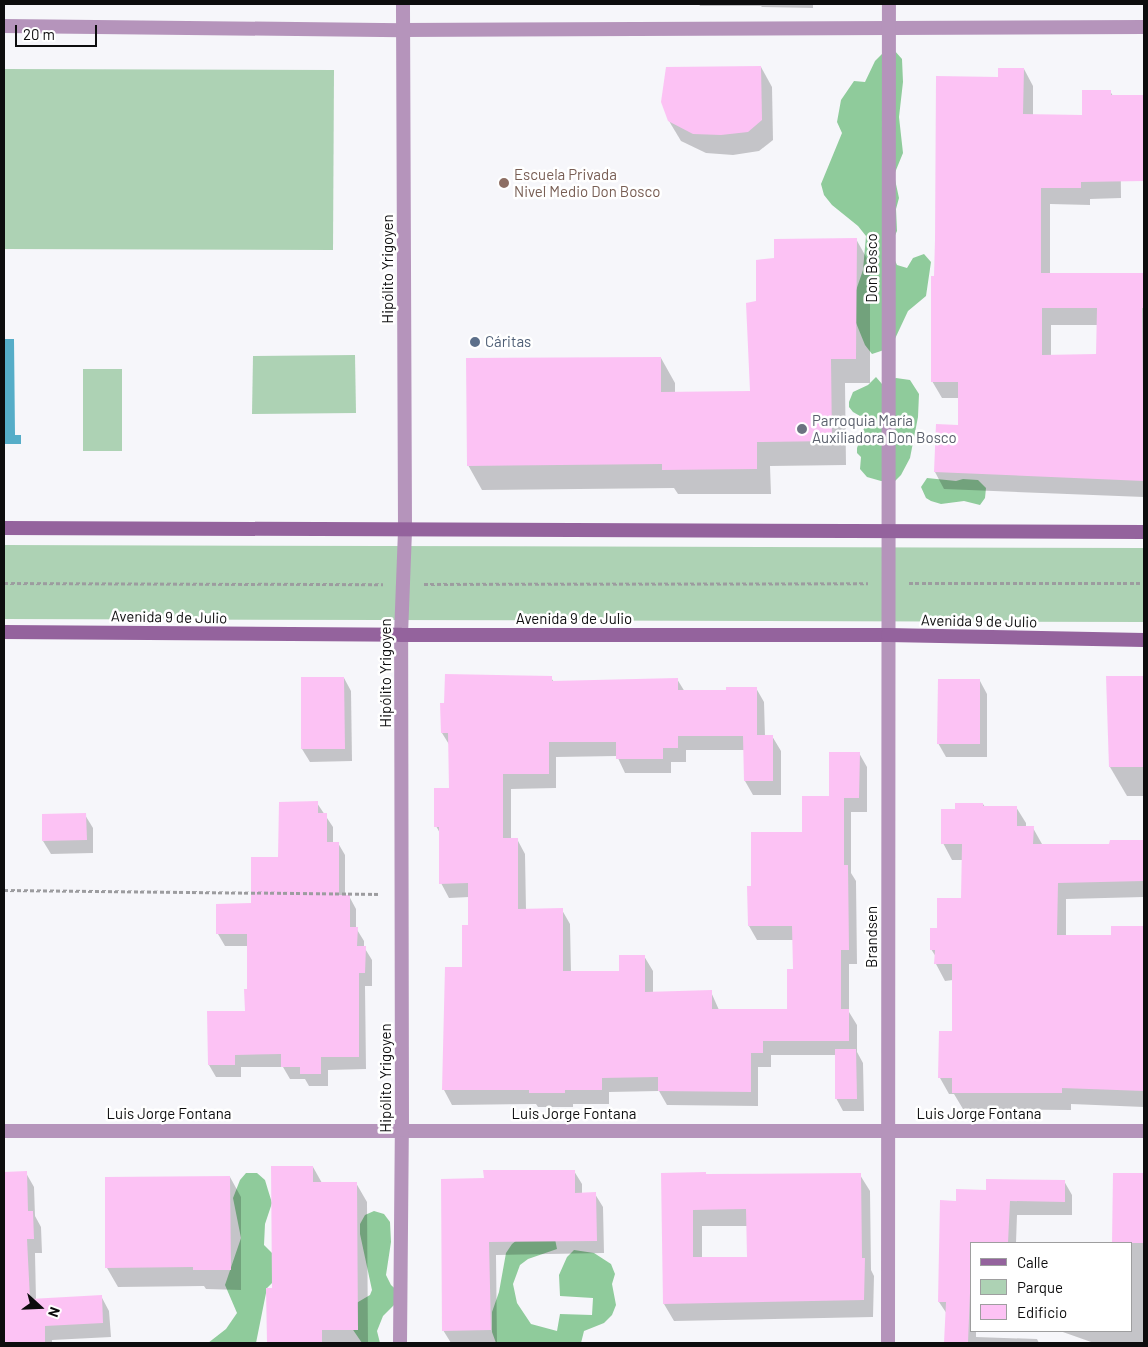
<!DOCTYPE html>
<html>
<head>
<meta charset="utf-8">
<style>
	body { margin:0 }
	#map { position:relative; width:1148px; height:1347px; overflow:hidden; background:#f6f6fa; font-family:Barlow,sans-serif }
	div>[style] { position:absolute }
	.green>* { inset:0; background:#add2b4 }
	.forest>* { inset:0; background:#8fcb9b }
	.water>* { inset:0; background:#56adc8 }
	.shadow>* { inset:0; background:#0003 }
	.building>* { inset:0; background:#fcc2f4 }
	.path>* { height:3px; margin-top:-1.5px; transform-origin:0; background:repeating-linear-gradient(90deg,#9c9c9f 0 4px,transparent 0 6.5px) }
	.minor>* { height:14px; margin:-7px; padding:0 7px; transform-origin:7px; border-radius:7px; background:#b594bb }
	.secondary>* { height:14px; margin:-7px; padding:0 7px; transform-origin:7px; border-radius:7px; background:#94639d }
	.dots>* { width:14px; height:14px; translate:-50% -50%; box-sizing:border-box; border:2px solid #fff; border-radius:50% }
	span { translate:-50% -50%; white-space:nowrap; text-align:center; line-height:1.15; -webkit-text-stroke:5px #fff; paint-order:stroke }
	.education-label { font-size:15px; color:#785e54 }
	.left { translate:0 -50%; text-align:left }
	.street-label { font-size:15px; color:#0d0d0e }
	.service-label { font-size:15px; color:#4e5e75 }
	.worship-label { font-size:15px; color:#5b616d }
	.frame { position:absolute; inset:0; border:5px solid #0d0d0e; pointer-events:none }
	.legend { position:absolute; left:970px; top:1242px; width:162px; height:90px; box-sizing:border-box; background:#fff; border:1px solid #9e9e9f; margin:0; padding:6px 9px; list-style:none; font-size:15px; color:#0d0d0e }
	.legend li { display:flex; align-items:center; gap:10px; height:25px }
	.legend b { width:25px; border:1px solid #9e9e9f }
	.north { position:absolute; left:15px; top:1282px; width:50px; height:50px; -webkit-text-stroke:4px #fff; paint-order:stroke; rotate:110deg; font-size:14px; font-weight:700; line-height:20px; text-align:center; color:#0d0d0e }
	.north::after { content:''; display:block; margin:auto; width:18px; height:22px; background:#0d0d0e; clip-path:polygon(50% 0,100% 100%,50% 72%,0 100%) }
	.scale { position:absolute; left:15px; top:25px; width:82px; height:22px; box-sizing:border-box; border:2px solid #0d0d0e; border-top:0; padding-left:6px; font-size:15px; line-height:18px; white-space:nowrap; color:#0d0d0e; -webkit-text-stroke:4px #fff; paint-order:stroke }
</style>
</head>
<body>
<div id="map">
	<div class="green">
		<div style="clip-path:polygon(4px 69px,334px 70px,333px 250px,4px 249px)"></div>
		<div style="clip-path:polygon(355px 355px,356px 413px,252px 414px,253px 356px)"></div>
		<div style="clip-path:polygon(83px 369px,122px 369px,122px 451px,83px 451px)"></div>
		<div style="clip-path:polygon(4px 545px,1144px 548px,1144px 622px,4px 619px)"></div>
	</div>
	<div class="forest">
		<div style="clip-path:polygon(894px 50px,902px 59px,903px 82px,899px 117px,903px 153px,894px 175px,899px 198px,896px 209px,897px 231px,892px 242px,892px 254px,897px 265px,907px 268px,913px 258px,924px 254px,931px 262px,926px 296px,908px 311px,893px 343px,884px 350px,872px 354px,865px 345px,852px 313px,852px 302px,863px 270px,866px 236px,858px 226px,832px 205px,824px 195px,821px 184px,842px 133px,837px 122px,841px 100px,854px 81px,865px 82px,875px 61px,883px 53px)"></div>
		<div style="clip-path:polygon(876px 377px,882px 384px,896px 378px,910px 380px,919px 394px,918px 417px,910px 458px,901px 475px,895px 481px,881px 481px,867px 477px,860px 469px,861px 457px,857px 453px,857px 448px,867px 420px,853px 412px,849px 407px,849px 402px,853px 392px,868px 385px)"></div>
		<div style="clip-path:polygon(927px 478px,956px 481px,963px 479px,978px 480px,986px 488px,985px 498px,980px 505px,964px 501px,941px 504px,931px 501px,926px 498px,921px 487px)"></div>
		<div style="clip-path:polygon(246px 1173px,257px 1173px,265px 1180px,268px 1190px,272px 1203px,265px 1224px,264px 1245px,272px 1253px,300px 1267px,274px 1281px,267px 1288px,256px 1343px,208px 1343px,226px 1329px,237px 1313px,225px 1285px,241px 1238px,233px 1198px,240px 1180px)"></div>
		<div style="clip-path:polygon(374px 1211px,384px 1214px,390px 1222px,391px 1242px,386px 1275px,391px 1285px,403px 1296px,383px 1316px,377px 1331px,380px 1343px,362px 1343px,347px 1321px,353px 1305px,370px 1295px,372px 1290px,360px 1234px,360px 1224px,365px 1215px)"></div>
		<div style="clip-path:polygon(527px 1232px,555px 1239px,557px 1249px,528px 1259px,520px 1265px,513px 1284px,517px 1303px,531px 1324px,557px 1331px,560px 1314px,592px 1315px,593px 1298px,560px 1296px,559px 1275px,567px 1257px,574px 1250px,594px 1253px,611px 1264px,615px 1274px,612px 1284px,616px 1305px,612px 1315px,604px 1323px,584px 1331px,581px 1343px,496px 1343px,492px 1332px,492px 1312px,499px 1292px,506px 1253px,512px 1244px)"></div>
	</div>
	<div class="water">
		<div style="clip-path:polygon(4px 339px,14px 339px,15px 435px,21px 435px,21px 444px,4px 444px)"></div>
	</div>
	<div class="shadow">
		<div style="clip-path:polygon(699px 4px,813px 4px,813px 8px,762px 7px,761px 6px,700px 6px)"></div>
		<div style="clip-path:polygon(761px 67px,772px 87px,773px 140px,759px 151px,733px 155px,706px 153px,681px 141px,669px 121px)"></div>
		<div style="clip-path:polygon(evenodd,1024px 69px,1033px 86px,1033px 116px,1083px 116px,1110px 91px,1120px 108px,1121px 198px,1090px 199px,1090px 205px,1050px 204px,1050px 275px,1144px 275px,1144px 497px,944px 489px,935px 472px,959px 427px,959px 398px,942px 398px,932px 381px,935px 278px,999px 78px,1024px 69px,1051px 325px,1098px 325px,1097px 355px,1051px 356px,1051px 325px)"></div>
		<div style="clip-path:polygon(856px 239px,870px 264px,870px 383px,845px 383px,846px 465px,770px 466px,771px 494px,678px 494px,674px 488px,482px 490px,468px 465px,661px 358px,675px 383px,675px 393px,751px 392px,775px 259px)"></div>
		<div style="clip-path:polygon(1144px 677px,1144px 796px,1127px 796px,1110px 767px,1107px 678px)"></div>
		<div style="clip-path:polygon(344px 678px,351px 691px,352px 761px,310px 762px,302px 749px)"></div>
		<div style="clip-path:polygon(551px 678px,554px 682px,677px 679px,685px 692px,727px 691px,756px 688px,764px 702px,765px 736px,772px 736px,781px 751px,781px 795px,753px 795px,745px 781px,745px 750px,686px 750px,686px 762px,671px 762px,671px 773px,625px 773px,617px 756px,556px 757px,556px 788px,511px 789px,511px 839px,517px 839px,525px 854px,526px 910px,562px 910px,570px 924px,571px 972px,620px 972px,644px 956px,653px 971px,653px 993px,711px 992px,719px 1010px,788px 1010px,794px 970px,794px 940px,757px 940px,749px 926px,752px 888px,803px 833px,859px 753px,867px 767px,867px 812px,851px 812px,851px 873px,856px 881px,857px 964px,849px 964px,849px 1012px,857px 1025px,857px 1052px,863px 1063px,864px 1111px,843px 1111px,836px 1098px,836px 1055px,771px 1055px,771px 1067px,758px 1067px,758px 1106px,667px 1105px,659px 1091px,609px 1092px,609px 1104px,573px 1104px,573px 1107px,538px 1107px,536px 1104px,452px 1105px,444px 1090px,446px 968px,463px 968px,469px 927px,469px 897px,449px 898px,441px 883px,441px 835px,436px 826px,450px 789px,450px 746px,442px 733px)"></div>
		<div style="clip-path:polygon(980px 681px,987px 694px,987px 757px,946px 757px,938px 743px)"></div>
		<div style="clip-path:polygon(317px 803px,333px 827px,333px 843px,338px 843px,345px 855px,345px 896px,349px 896px,356px 909px,356px 928px,364px 941px,364px 947px,372px 960px,372px 986px,365px 986px,366px 1069px,328px 1070px,328px 1086px,309px 1086px,305px 1079px,290px 1079px,283px 1067px,241px 1067px,241px 1077px,216px 1077px,209px 1065px,246px 1012px,249px 990px,248px 946px,225px 946px,218px 934px,252px 905px)"></div>
		<div style="clip-path:polygon(983px 804px,985px 807px,1016px 807px,1026px 823px,1026px 828px,1033px 828px,1042px 844px,1111px 845px,1111px 841px,1144px 841px,1144px 897px,1066px 899px,1066px 936px,1112px 936px,1113px 927px,1144px 927px,1144px 1107px,1071px 1104px,1071px 1110px,963px 1109px,954px 1094px,949px 1094px,940px 1078px,953px 1033px,953px 980px,945px 981px,936px 964px,936px 957px,931px 949px,938px 930px,962px 900px,963px 860px,952px 860px,943px 843px)"></div>
		<div style="clip-path:polygon(85px 815px,93px 828px,93px 853px,51px 854px,43px 841px)"></div>
		<div style="clip-path:polygon(313px 1167px,322px 1183px,356px 1183px,367px 1202px,368px 1343px,268px 1343px,268px 1289px,273px 1289px)"></div>
		<div style="clip-path:polygon(574px 1171px,582px 1184px,582px 1194px,595px 1194px,603px 1207px,604px 1253px,496px 1255px,497px 1343px,451px 1343px,443px 1330px,485px 1179px)"></div>
		<div style="clip-path:polygon(4px 1173px,26px 1173px,34px 1187px,35px 1216px,41px 1227px,42px 1253px,35px 1253px,36px 1300px,101px 1296px,109px 1311px,111px 1337px,52px 1340px,52px 1343px,4px 1343px)"></div>
		<div style="clip-path:polygon(evenodd,662px 1174px,860px 1175px,870px 1191px,871px 1270px,874px 1276px,873px 1317px,674px 1321px,664px 1304px,662px 1174px,702px 1226px,748px 1226px,748px 1259px,702px 1258px,702px 1226px)"></div>
		<div style="clip-path:polygon(1114px 1174px,1144px 1175px,1144px 1343px,1094px 1343px,1060px 1331px,1132px 1331px,1132px 1243px,1113px 1243px)"></div>
		<div style="clip-path:polygon(230px 1177px,241px 1197px,241px 1290px,206px 1289px,204px 1286px,118px 1287px,107px 1268px)"></div>
		<div style="clip-path:polygon(1064px 1181px,1072px 1195px,1072px 1215px,1017px 1215px,1016px 1243px,972px 1243px,972px 1331px,976px 1331px,976px 1337px,1037px 1339px,1039px 1343px,946px 1343px,947px 1314px,939px 1302px,957px 1202px,987px 1191px)"></div>
		<div style="clip-path:polygon(723px 1342px,789px 1343px,723px 1343px)"></div>
	</div>
	<div class="building">
		<div style="clip-path:polygon(761px 66px,762px 120px,748px 132px,721px 135px,693px 134px,668px 121px,661px 102px,666px 67px)"></div>
		<div style="clip-path:polygon(evenodd,998px 68px,1024px 68px,1023px 114px,1082px 115px,1082px 90px,1111px 90px,1111px 95px,1144px 95px,1144px 181px,1081px 182px,1081px 188px,1041px 188px,1041px 273px,1144px 273px,1144px 308px,1142px 308px,1144px 481px,934px 472px,936px 424px,958px 425px,958px 382px,931px 382px,931px 276px,934px 276px,935px 240px,936px 76px,998px 77px,998px 68px,1042px 308px,1097px 308px,1096px 354px,1042px 355px,1042px 308px)"></div>
		<div style="clip-path:polygon(857px 238px,856px 359px,831px 359px,832px 441px,757px 442px,757px 469px,662px 470px,662px 464px,467px 466px,466px 358px,661px 357px,661px 392px,750px 391px,746px 303px,756px 301px,756px 260px,774px 258px,774px 239px)"></div>
		<div style="clip-path:polygon(445px 674px,552px 676px,552px 681px,678px 678px,678px 690px,726px 690px,726px 687px,757px 687px,757px 735px,773px 735px,773px 781px,744px 781px,743px 736px,678px 736px,678px 748px,663px 748px,663px 759px,616px 759px,616px 742px,549px 742px,549px 774px,503px 774px,503px 838px,518px 838px,518px 909px,563px 908px,563px 971px,619px 971px,619px 955px,645px 955px,645px 992px,712px 990px,712px 1009px,787px 1009px,787px 969px,793px 969px,792px 926px,748px 926px,747px 886px,751px 886px,751px 832px,802px 832px,802px 796px,829px 796px,829px 752px,860px 752px,859px 798px,844px 798px,844px 865px,848px 865px,849px 950px,841px 950px,841px 1009px,849px 1009px,849px 1041px,763px 1041px,763px 1053px,751px 1053px,751px 1092px,658px 1091px,658px 1077px,602px 1078px,602px 1090px,565px 1090px,565px 1093px,529px 1093px,529px 1090px,442px 1090px,445px 967px,462px 967px,462px 925px,468px 925px,468px 883px,439px 884px,439px 827px,434px 827px,434px 788px,449px 788px,448px 733px,441px 733px,440px 703px,444px 703px)"></div>
		<div style="clip-path:polygon(1106px 676px,1144px 676px,1144px 767px,1109px 767px)"></div>
		<div style="clip-path:polygon(301px 677px,344px 677px,345px 749px,301px 749px)"></div>
		<div style="clip-path:polygon(938px 679px,980px 679px,980px 744px,937px 744px)"></div>
		<div style="clip-path:polygon(318px 801px,318px 813px,327px 813px,327px 842px,339px 842px,339px 895px,350px 895px,350px 927px,358px 927px,357px 946px,366px 946px,365px 973px,359px 973px,359px 1057px,321px 1057px,321px 1074px,300px 1074px,300px 1067px,281px 1067px,281px 1054px,235px 1055px,235px 1065px,208px 1065px,207px 1011px,245px 1011px,244px 989px,247px 989px,247px 934px,216px 934px,216px 904px,251px 903px,251px 857px,278px 857px,279px 802px)"></div>
		<div style="clip-path:polygon(955px 803px,983px 803px,983px 806px,1017px 806px,1017px 826px,1034px 826px,1033px 844px,1109px 844px,1110px 840px,1144px 840px,1144px 881px,1058px 883px,1057px 935px,1111px 935px,1111px 926px,1144px 926px,1144px 1091px,1062px 1088px,1062px 1093px,952px 1093px,952px 1078px,938px 1078px,939px 1031px,952px 1031px,952px 964px,934px 964px,935px 950px,930px 950px,930px 928px,937px 928px,937px 898px,961px 898px,962px 844px,941px 844px,941px 809px,955px 809px)"></div>
		<div style="clip-path:polygon(86px 813px,87px 840px,42px 841px,42px 814px)"></div>
		<div style="clip-path:polygon(835px 1049px,856px 1049px,857px 1099px,835px 1099px)"></div>
		<div style="clip-path:polygon(271px 1166px,313px 1166px,313px 1182px,357px 1182px,358px 1330px,322px 1330px,322px 1343px,267px 1343px,266px 1288px,272px 1288px)"></div>
		<div style="clip-path:polygon(483px 1170px,575px 1170px,575px 1193px,596px 1192px,597px 1241px,489px 1242px,491px 1330px,442px 1331px,441px 1179px,484px 1178px)"></div>
		<div style="clip-path:polygon(27px 1171px,28px 1211px,33px 1211px,34px 1239px,27px 1239px,30px 1299px,102px 1295px,103px 1323px,45px 1326px,45px 1343px,4px 1343px,4px 1172px)"></div>
		<div style="clip-path:polygon(evenodd,706px 1172px,706px 1174px,861px 1173px,862px 1258px,865px 1258px,864px 1300px,663px 1304px,661px 1173px,706px 1172px,746px 1209px,747px 1257px,693px 1257px,693px 1210px,746px 1209px)"></div>
		<div style="clip-path:polygon(1113px 1173px,1144px 1173px,1144px 1243px,1112px 1243px)"></div>
		<div style="clip-path:polygon(230px 1176px,231px 1270px,193px 1270px,193px 1267px,105px 1268px,105px 1177px)"></div>
		<div style="clip-path:polygon(986px 1179px,1065px 1180px,1065px 1202px,1010px 1201px,1008px 1243px,972px 1243px,968px 1343px,944px 1343px,946px 1302px,938px 1302px,940px 1200px,956px 1201px,956px 1189px,986px 1190px)"></div>
	</div>
	<div class="path">
		<div style="left:4px;top:583px;width:379px;rotate:0.2deg"></div>
		<div style="left:909px;top:583px;width:235px"></div>
		<div style="left:424px;top:584px;width:444px;rotate:-0.1deg"></div>
		<div style="left:4px;top:890px;width:377px;rotate:0.6deg"></div>
	</div>
	<div class="minor">
		<div style="left:4px;top:26px;width:399px;rotate:0.6deg"></div>
		<div style="left:403px;top:30px;width:741px;rotate:-0.23deg"></div>
		<div style="left:4px;top:1131px;width:1140px"></div>
		<div style="left:400px;top:1343px;width:213px;rotate:-89.5deg"></div>
		<div style="left:402px;top:1130px;width:495px;rotate:-90.1deg"></div>
		<div style="left:401px;top:635px;width:106px;rotate:-87.8deg"></div>
		<div style="left:405px;top:529px;width:525px;rotate:-90.22deg"></div>
		<div style="left:888px;top:1343px;width:1339px;rotate:-89.96deg"></div>
	</div>
	<div class="secondary">
		<div style="left:4px;top:528px;width:1140px;rotate:0.2deg"></div>
		<div style="left:4px;top:632px;width:397px;rotate:0.4deg"></div>
		<div style="left:401px;top:635px;width:487px"></div>
		<div style="left:888px;top:635px;width:256px;rotate:1.1deg"></div>
	</div>
	<div class="dots">
		<div style="left:504px;top:183px;background:#8d6e63"></div>
		<div style="left:475px;top:342px;background:#5c6f8a"></div>
		<div style="left:802px;top:429px;background:#6b7280"></div>
	</div>
	<div class="education-label">
		<span class="left" style="left:514px;top:183px">Escuela Privada<br>Nivel Medio Don Bosco</span>
	</div>
	<div class="street-label">
		<span style="left:872px;top:268px;rotate:-90deg">Don Bosco</span>
		<span style="left:388px;top:269px;rotate:-90deg">Hipólito Yrigoyen</span>
		<span style="left:169px;top:617px;rotate:1deg">Avenida 9 de Julio</span>
		<span style="left:574px;top:619px">Avenida 9 de Julio</span>
		<span style="left:979px;top:621px;rotate:1deg">Avenida 9 de Julio</span>
		<span style="left:386px;top:673px;rotate:-90deg">Hipólito Yrigoyen</span>
		<span style="left:872px;top:937px;rotate:-90deg">Brandsen</span>
		<span style="left:386px;top:1078px;rotate:-90deg">Hipólito Yrigoyen</span>
		<span style="left:169px;top:1114px">Luis Jorge Fontana</span>
		<span style="left:574px;top:1114px">Luis Jorge Fontana</span>
		<span style="left:979px;top:1114px">Luis Jorge Fontana</span>
	</div>
	<div class="service-label">
		<span class="left" style="left:485px;top:342px">Cáritas</span>
	</div>
	<div class="worship-label">
		<span class="left" style="left:812px;top:429px">Parroquia María<br>Auxiliadora Don Bosco</span>
	</div>
	<div class="frame"></div>
	<ul class="legend">
	<li><b style="height:6px;background:#94639d"></b>Calle</li>
	<li><b style="height:14px;background:#add2b4"></b>Parque</li>
	<li><b style="height:14px;background:#fcc2f4"></b>Edificio</li>
	</ul>
	<div class="north">N</div>
	<div class="scale">20 m</div>
</div>
</body>
</html>
